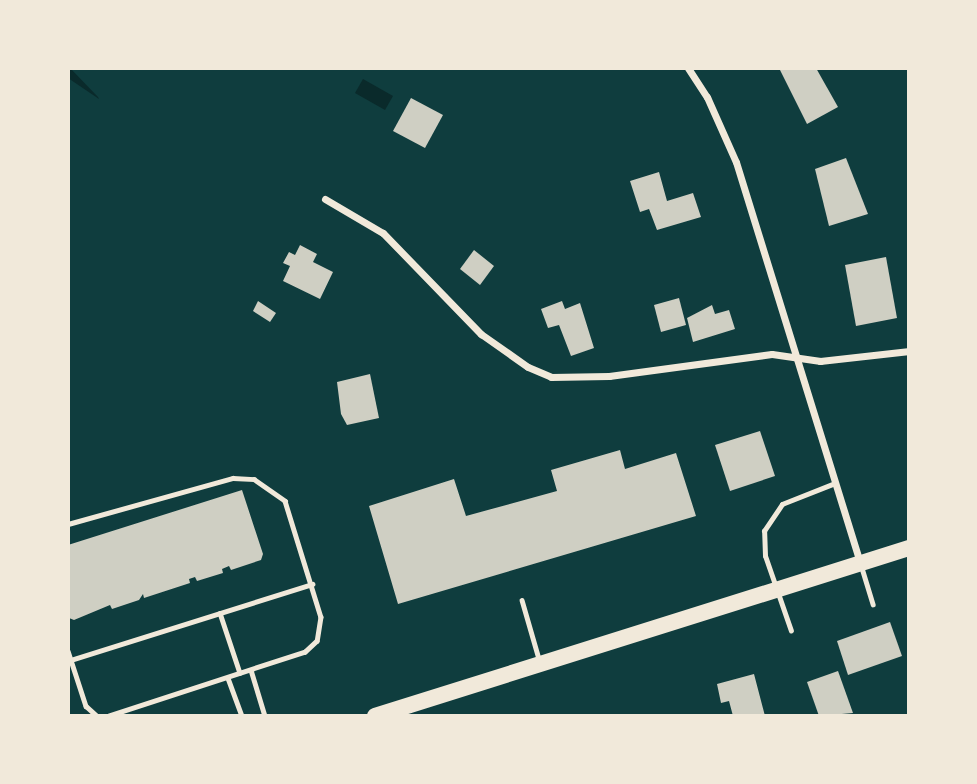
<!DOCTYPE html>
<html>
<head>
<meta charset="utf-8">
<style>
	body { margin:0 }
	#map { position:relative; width:977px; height:784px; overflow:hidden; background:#0f3d3e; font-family:"Titillium Web",sans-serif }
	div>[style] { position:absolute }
	.water>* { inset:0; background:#0a2a2b }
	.building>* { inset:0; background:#cfcfc3 }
	.service>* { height:4.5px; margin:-2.25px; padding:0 2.25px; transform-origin:2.25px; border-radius:2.25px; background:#f1e9da }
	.minor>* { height:7px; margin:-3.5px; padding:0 3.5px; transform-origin:3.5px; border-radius:3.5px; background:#f1e9da }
	.primary>* { height:16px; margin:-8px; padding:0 8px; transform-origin:8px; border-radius:8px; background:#f1e9da }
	span { translate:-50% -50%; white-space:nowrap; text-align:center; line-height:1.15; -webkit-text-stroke:6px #f1e9da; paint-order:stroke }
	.frame { position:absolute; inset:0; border:70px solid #f1e9da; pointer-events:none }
</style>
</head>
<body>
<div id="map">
	<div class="water">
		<div style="clip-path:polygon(70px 68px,98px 97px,99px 99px,68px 78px)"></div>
		<div style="clip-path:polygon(363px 79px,393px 96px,385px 110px,355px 93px)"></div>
	</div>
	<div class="building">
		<div style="clip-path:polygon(779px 68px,816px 68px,838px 107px,807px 124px)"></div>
		<div style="clip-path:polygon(411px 98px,443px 115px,425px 148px,393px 131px)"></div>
		<div style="clip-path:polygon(846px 158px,868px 214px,829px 226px,815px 169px)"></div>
		<div style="clip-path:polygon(659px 172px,667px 201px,693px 193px,701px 217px,657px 230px,649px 209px,640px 212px,630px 181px)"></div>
		<div style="clip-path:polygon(300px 245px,317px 254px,313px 262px,333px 272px,320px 299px,283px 281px,290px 266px,283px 263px,289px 252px,295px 255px)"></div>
		<div style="clip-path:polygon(474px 250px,494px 266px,480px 285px,460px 269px)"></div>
		<div style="clip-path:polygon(886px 257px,897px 318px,856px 326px,845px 265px)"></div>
		<div style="clip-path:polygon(679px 298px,686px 325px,661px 332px,654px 305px)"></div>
		<div style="clip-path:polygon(258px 301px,276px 313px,270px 322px,253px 311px)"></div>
		<div style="clip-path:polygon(562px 301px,565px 309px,580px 303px,594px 348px,571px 356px,559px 325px,548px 328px,541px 309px)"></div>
		<div style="clip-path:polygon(712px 305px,715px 314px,729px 310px,735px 329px,693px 342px,687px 318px)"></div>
		<div style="clip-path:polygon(370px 374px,379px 418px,347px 425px,341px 414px,337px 382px)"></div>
		<div style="clip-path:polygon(760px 431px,775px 476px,730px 491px,715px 445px)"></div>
		<div style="clip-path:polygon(620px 450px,625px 469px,676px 453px,696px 516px,398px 604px,369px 506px,454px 479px,466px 516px,557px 491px,551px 470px)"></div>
		<div style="clip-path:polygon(242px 490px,263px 554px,261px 560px,231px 570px,229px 566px,222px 569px,223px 573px,197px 581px,195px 577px,189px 579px,190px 583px,144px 598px,143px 594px,139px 600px,112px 609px,110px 605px,74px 620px,69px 618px,68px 545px)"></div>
		<div style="clip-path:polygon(890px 622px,902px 656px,848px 675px,837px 641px)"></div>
		<div style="clip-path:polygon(838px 671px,853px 713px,819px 716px,807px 682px)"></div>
		<div style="clip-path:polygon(754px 674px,765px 716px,733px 716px,729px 701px,721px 703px,717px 684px)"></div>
	</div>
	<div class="service">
		<div style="left:68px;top:524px;width:171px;rotate:-15.6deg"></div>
		<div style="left:233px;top:478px;width:21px;rotate:3deg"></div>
		<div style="left:254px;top:479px;width:38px;rotate:35deg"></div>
		<div style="left:285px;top:501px;width:121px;rotate:72.8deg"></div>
		<div style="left:321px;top:617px;width:24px;rotate:99deg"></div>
		<div style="left:317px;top:641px;width:16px;rotate:137deg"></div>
		<div style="left:305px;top:652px;width:206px;rotate:161.9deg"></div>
		<div style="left:862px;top:568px;width:38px;rotate:73deg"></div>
		<div style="left:522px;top:600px;width:61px;rotate:73.9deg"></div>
		<div style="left:220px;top:613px;width:63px;rotate:71.6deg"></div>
		<div style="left:791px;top:631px;width:79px;rotate:-109.1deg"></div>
		<div style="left:765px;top:556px;width:25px;rotate:-92deg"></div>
		<div style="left:764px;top:531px;width:32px;rotate:-56deg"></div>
		<div style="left:782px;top:504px;width:57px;rotate:-21.6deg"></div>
		<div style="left:68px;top:651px;width:58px;rotate:71.9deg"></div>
		<div style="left:86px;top:706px;width:15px;rotate:42deg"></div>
		<div style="left:71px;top:660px;width:253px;rotate:-17.5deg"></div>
		<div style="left:251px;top:670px;width:48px;rotate:73.1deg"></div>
		<div style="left:228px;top:678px;width:40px;rotate:69.8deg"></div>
	</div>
	<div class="minor">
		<div style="left:688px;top:68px;width:35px;rotate:57deg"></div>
		<div style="left:707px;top:97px;width:71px;rotate:66deg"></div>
		<div style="left:736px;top:162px;width:419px;rotate:72.8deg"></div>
		<div style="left:325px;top:199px;width:67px;rotate:30.4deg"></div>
		<div style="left:383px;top:233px;width:141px;rotate:45.9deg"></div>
		<div style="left:481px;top:334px;width:57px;rotate:35.1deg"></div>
		<div style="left:528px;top:367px;width:25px;rotate:23deg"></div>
		<div style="left:551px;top:377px;width:58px;rotate:-1deg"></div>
		<div style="left:609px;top:376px;width:164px;rotate:-7.7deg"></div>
		<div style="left:772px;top:354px;width:49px;rotate:8.3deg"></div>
		<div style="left:820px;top:361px;width:90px;rotate:-6.4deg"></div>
	</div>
	<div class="primary">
		<div style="left:375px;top:716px;width:560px;rotate:-17.46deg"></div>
	</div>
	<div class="frame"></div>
</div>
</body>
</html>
